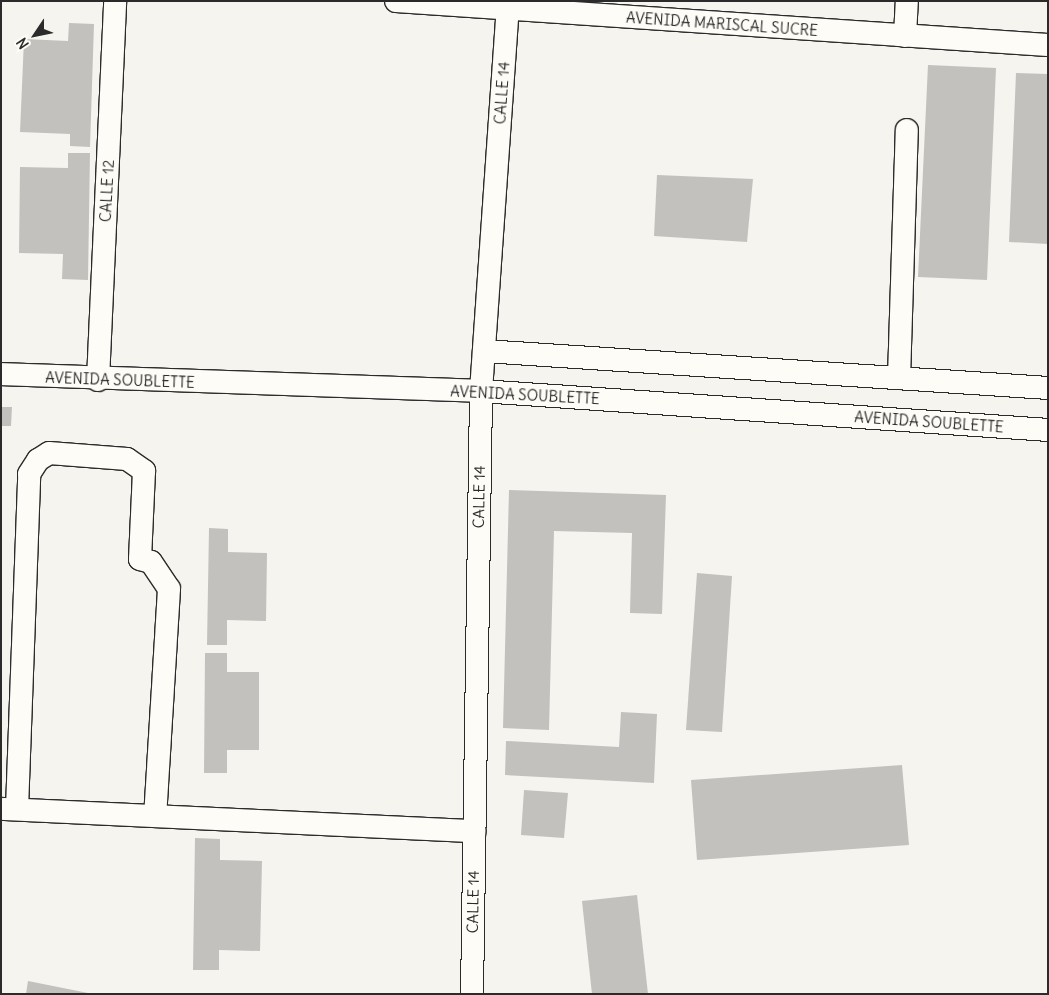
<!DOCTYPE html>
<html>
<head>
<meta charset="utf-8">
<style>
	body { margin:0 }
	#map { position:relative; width:1049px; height:995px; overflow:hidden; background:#f5f4ef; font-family:Delius,sans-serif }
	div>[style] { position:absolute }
	.building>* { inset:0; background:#c2c1be }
	.roads { filter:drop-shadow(1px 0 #2b2b2b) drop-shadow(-1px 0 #2b2b2b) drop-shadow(0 1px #2b2b2b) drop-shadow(0 -1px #2b2b2b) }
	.minor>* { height:22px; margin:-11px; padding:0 11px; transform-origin:11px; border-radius:11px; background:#fdfcf7 }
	span { translate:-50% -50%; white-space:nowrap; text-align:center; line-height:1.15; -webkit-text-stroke:4px #fdfcf7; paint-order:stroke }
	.street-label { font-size:15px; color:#2b2b2b }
	.frame { position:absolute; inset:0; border:2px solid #2b2b2b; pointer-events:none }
	.north { position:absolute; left:10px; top:10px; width:50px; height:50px; -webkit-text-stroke:4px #fdfcf7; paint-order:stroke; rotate:236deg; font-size:14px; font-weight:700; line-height:20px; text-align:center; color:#2b2b2b }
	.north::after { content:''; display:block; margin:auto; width:18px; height:22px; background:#2b2b2b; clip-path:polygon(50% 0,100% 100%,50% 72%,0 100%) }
</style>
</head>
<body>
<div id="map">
	<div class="building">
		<div style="clip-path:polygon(69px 23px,94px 24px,90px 147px,70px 146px,70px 134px,20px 132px,24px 39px,68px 41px)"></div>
		<div style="clip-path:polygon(928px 65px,996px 68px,987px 280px,918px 277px)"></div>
		<div style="clip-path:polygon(1016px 73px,1048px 74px,1048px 244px,1009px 242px)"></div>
		<div style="clip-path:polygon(68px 153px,90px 153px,88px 280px,62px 279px,63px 254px,19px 253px,20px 167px,68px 168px)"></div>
		<div style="clip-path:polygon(657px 175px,753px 179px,747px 242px,654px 236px)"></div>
		<div style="clip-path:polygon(1px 407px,12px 407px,11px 426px,1px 426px)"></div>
		<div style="clip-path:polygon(509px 490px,666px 495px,662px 614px,630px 613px,632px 533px,554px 531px,549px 730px,503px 728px)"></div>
		<div style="clip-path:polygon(209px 528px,228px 529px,228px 552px,267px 553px,266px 621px,227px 620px,227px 645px,207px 645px)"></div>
		<div style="clip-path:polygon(697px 573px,732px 576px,722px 732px,686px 730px)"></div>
		<div style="clip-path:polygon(205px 653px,227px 653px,227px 672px,259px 672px,259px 750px,227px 750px,227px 773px,204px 773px)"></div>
		<div style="clip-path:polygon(621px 712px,657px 714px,654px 783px,505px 775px,506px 741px,619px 747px)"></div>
		<div style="clip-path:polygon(902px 765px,909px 845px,697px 860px,691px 780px)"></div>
		<div style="clip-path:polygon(524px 790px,568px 793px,564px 838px,521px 835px)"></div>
		<div style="clip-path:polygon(195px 838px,220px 839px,220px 860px,262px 861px,260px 951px,219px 950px,219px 970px,193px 970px)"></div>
		<div style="clip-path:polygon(637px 895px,648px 994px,592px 994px,582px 901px)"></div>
		<div style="clip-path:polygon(28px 981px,88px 993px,88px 994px,26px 994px)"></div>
	</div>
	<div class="roads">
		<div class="minor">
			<div style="left:396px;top:1px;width:653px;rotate:3.86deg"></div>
			<div style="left:905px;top:36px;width:35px;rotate:-87deg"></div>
			<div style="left:484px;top:351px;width:565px;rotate:3.75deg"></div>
			<div style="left:1px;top:374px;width:480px;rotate:2deg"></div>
			<div style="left:481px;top:391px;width:568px;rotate:3.93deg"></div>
			<div style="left:899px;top:378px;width:248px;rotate:-88.2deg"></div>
			<div style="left:98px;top:380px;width:379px;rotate:-87.4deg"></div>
			<div style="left:3px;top:809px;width:472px;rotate:2.7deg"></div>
			<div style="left:17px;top:809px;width:335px;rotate:-87.9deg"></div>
			<div style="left:29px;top:474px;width:17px;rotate:-57deg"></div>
			<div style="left:38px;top:460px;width:13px;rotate:-32deg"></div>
			<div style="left:49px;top:453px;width:78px;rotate:4.4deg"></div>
			<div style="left:127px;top:459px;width:21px;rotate:35deg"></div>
			<div style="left:144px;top:471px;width:88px;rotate:92.6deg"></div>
			<div style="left:140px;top:559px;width:11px;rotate:15deg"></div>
			<div style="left:151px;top:562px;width:32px;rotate:56deg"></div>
			<div style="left:169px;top:589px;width:227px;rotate:93.5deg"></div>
			<div style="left:472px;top:994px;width:603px;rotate:-89.14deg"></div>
			<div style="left:481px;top:391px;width:391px;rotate:-86deg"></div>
		</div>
	</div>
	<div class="street-label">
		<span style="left:722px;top:24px;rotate:4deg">AVENIDA MARISCAL SUCRE</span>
		<span style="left:502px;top:93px;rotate:-86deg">CALLE 14</span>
		<span style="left:107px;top:191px;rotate:-87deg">CALLE 12</span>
		<span style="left:120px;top:380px;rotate:2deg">AVENIDA SOUBLETTE</span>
		<span style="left:525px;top:395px;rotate:3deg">AVENIDA SOUBLETTE</span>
		<span style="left:929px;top:422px;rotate:4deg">AVENIDA SOUBLETTE</span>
		<span style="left:479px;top:497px;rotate:-89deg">CALLE 14</span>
		<span style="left:473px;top:902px;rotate:-89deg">CALLE 14</span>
	</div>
	<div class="frame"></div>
	<div class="north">N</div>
</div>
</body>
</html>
